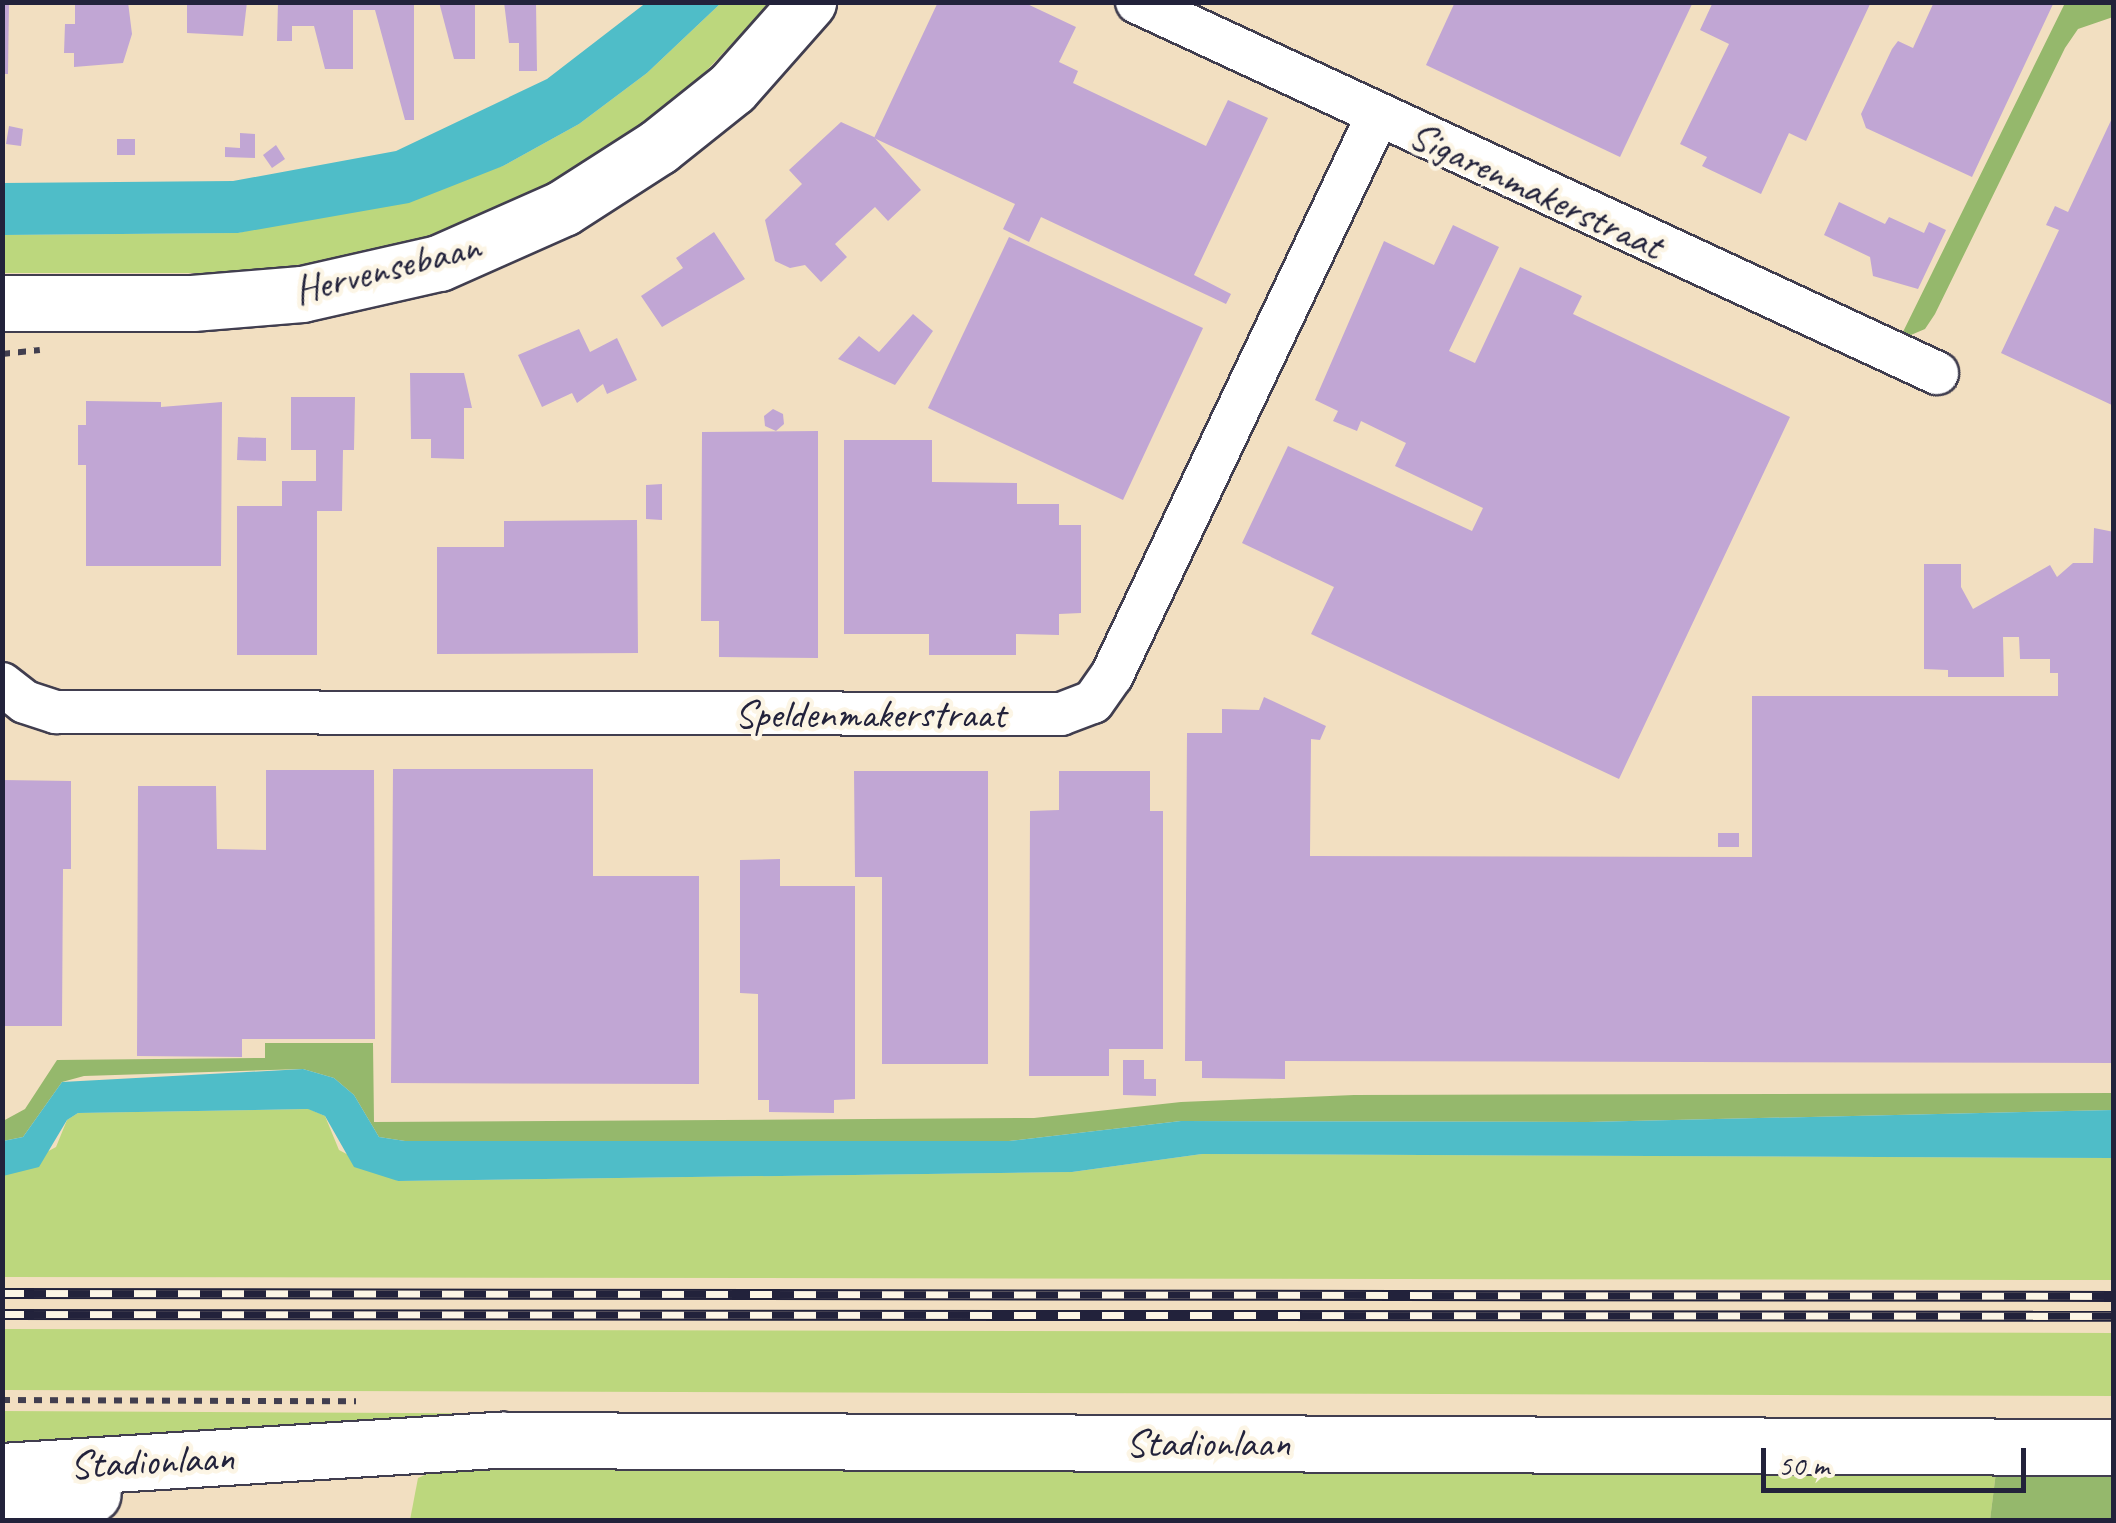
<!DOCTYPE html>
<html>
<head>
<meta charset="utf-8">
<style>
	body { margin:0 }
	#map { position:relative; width:2116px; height:1523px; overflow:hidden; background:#f2dfc1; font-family:Caveat,sans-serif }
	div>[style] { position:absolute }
	.green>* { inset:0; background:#bcd77d }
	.forest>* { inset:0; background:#95b86c }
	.water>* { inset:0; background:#4fbdc8 }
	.building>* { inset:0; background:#c1a6d4 }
	.path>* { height:6px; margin-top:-3px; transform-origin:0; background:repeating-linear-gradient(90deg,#413e4f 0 8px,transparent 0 16px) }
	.roads { filter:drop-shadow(2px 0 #413e4f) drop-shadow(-2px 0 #413e4f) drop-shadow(0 2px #413e4f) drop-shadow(0 -2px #413e4f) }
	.street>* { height:42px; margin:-21px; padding:0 21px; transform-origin:21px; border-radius:21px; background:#fff }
	.secondary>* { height:55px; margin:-27.5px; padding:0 27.5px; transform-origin:27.5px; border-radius:27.5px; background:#fff }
	.rail>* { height:11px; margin-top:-5.5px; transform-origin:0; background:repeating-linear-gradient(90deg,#fcf5e5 0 22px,#22223b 0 44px); box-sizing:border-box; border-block:2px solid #22223b }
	span { translate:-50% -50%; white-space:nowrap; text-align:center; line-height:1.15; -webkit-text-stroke:9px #fcf5e5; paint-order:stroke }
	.street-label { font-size:40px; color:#22223b }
	.frame { position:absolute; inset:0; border:5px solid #22223b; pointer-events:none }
	.scale { position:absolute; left:1761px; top:1448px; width:265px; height:45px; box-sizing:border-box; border:5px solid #22223b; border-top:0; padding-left:12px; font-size:30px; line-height:35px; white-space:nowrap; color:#22223b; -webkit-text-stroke:8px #fcf5e5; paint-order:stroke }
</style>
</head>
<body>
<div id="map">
	<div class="green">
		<div style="clip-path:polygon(721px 3px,770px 3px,677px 102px,605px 154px,523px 199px,425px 238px,341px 259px,238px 273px,3px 273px,3px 235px,238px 233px,503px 166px,579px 124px,647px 73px)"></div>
		<div style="clip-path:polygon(309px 1109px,325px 1116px,339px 1150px,398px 1181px,1072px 1172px,1202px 1154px,2113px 1158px,2113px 1280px,3px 1277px,2px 1176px,56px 1147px,67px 1120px,78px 1113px)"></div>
		<div style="clip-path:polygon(3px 1329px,2113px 1333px,2114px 1396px,3px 1390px)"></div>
		<div style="clip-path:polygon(3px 1411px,2114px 1421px,3px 1459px)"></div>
		<div style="clip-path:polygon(439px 1469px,1996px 1472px,1990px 1520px,410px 1520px,418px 1478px)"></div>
	</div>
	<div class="forest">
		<div style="clip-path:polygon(2065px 3px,2113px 3px,2113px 17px,2078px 29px,2065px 48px,1935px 314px,1925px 329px,1899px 340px)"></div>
		<div style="clip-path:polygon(265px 1043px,373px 1043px,374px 1122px,1034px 1118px,1181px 1102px,1354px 1095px,2114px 1093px,2113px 1110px,1587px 1122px,1181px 1121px,1009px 1141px,405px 1141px,379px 1137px,354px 1095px,334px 1078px,303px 1069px,84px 1076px,62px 1082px,23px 1137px,3px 1141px,3px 1121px,25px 1109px,57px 1060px,265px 1058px)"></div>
		<div style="clip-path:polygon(1996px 1472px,2113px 1474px,2113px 1520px,1990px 1520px)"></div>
	</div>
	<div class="water">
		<div style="clip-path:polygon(647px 2px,721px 3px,647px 73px,579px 124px,503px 166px,409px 203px,238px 233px,3px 235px,3px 183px,233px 181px,396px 151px,547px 79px)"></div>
		<div style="clip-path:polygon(303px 1069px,334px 1078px,354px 1095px,379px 1137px,405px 1141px,1009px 1141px,1181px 1121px,1587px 1122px,2113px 1110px,2113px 1158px,1202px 1154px,1072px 1172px,398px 1181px,354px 1167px,325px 1116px,308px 1109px,78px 1113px,67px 1120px,39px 1167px,3px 1176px,3px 1141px,23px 1137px,62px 1082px)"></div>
	</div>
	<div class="building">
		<div style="clip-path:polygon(2px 2px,9px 2px,8px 74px,2px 74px)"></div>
		<div style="clip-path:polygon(75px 2px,128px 2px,132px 34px,123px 63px,74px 67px,74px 53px,64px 53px,65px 24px,75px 24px)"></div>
		<div style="clip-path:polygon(247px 2px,243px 36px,187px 33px,187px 4px)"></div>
		<div style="clip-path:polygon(278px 2px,414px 2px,414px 120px,405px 120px,375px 10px,353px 10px,353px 69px,325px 69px,314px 26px,292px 26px,292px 41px,277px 41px)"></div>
		<div style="clip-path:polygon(439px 2px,475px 2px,475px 59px,454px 59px)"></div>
		<div style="clip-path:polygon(504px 2px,536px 2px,537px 71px,519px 71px,519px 43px,509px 43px)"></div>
		<div style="clip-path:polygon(938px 2px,1023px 2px,1076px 27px,1059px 62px,1078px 71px,1073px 83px,1206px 146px,1228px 100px,1268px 118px,1194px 275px,1231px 294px,1226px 304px,1041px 217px,1029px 242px,1003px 229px,1015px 204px,874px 138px)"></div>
		<div style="clip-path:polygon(1455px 2px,1693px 2px,1620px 157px,1426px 65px)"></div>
		<div style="clip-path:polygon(1713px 2px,1871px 2px,1806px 141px,1789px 133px,1761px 194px,1702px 166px,1707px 157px,1680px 144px,1729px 44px,1700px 30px)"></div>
		<div style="clip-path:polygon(1934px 2px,2054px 2px,1972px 177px,1866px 128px,1861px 114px,1892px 49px,1898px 41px,1913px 48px)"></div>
		<div style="clip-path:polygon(2114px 114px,2114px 406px,2001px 353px,2059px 230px,2046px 225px,2055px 206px,2068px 212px)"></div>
		<div style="clip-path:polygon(841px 122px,874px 137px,921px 190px,888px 221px,875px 207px,835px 244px,847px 257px,821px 282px,805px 265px,790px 268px,775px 261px,765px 220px,802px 184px,789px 170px)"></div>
		<div style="clip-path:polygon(9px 126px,23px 129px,21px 146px,6px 144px)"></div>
		<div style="clip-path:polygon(240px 133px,255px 134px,255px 158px,225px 157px,225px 147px,240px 148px)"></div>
		<div style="clip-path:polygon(117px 139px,135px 139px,135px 155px,117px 155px)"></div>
		<div style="clip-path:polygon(276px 145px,285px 159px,272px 168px,263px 155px)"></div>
		<div style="clip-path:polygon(1839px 202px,1885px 224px,1889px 217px,1924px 233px,1929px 222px,1946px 230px,1918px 289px,1873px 276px,1870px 257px,1824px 235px)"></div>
		<div style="clip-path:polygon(1453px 225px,1499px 247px,1449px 351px,1475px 363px,1520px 267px,1582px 296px,1573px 314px,1790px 417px,1619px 779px,1311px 634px,1334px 587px,1242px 543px,1288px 446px,1472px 531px,1483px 508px,1395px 466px,1406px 443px,1361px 421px,1357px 431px,1333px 421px,1338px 411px,1315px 400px,1384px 241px,1434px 265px)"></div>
		<div style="clip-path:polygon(714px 232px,745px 279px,662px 327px,641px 296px,683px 268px,676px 258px)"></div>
		<div style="clip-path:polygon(1009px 237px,1203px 328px,1123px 500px,928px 408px)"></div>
		<div style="clip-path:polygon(913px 314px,933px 331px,895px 385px,838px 359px,859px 336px,879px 352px)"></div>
		<div style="clip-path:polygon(579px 329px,590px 352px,617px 338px,637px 380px,607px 394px,603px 384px,577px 403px,572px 393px,542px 407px,518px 355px)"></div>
		<div style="clip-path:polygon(410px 373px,464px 373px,472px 408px,464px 408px,464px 459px,431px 458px,431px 439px,411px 439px)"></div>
		<div style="clip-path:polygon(291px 397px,355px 397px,354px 450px,343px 450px,342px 511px,317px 511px,317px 655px,237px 655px,237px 506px,282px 506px,282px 481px,316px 481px,316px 450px,291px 450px)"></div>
		<div style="clip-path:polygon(86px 401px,161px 402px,161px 407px,222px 402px,221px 566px,86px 566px,86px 465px,78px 465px,78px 425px,86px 425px)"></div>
		<div style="clip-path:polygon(773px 409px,783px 414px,784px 424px,776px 431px,765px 426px,764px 416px)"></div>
		<div style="clip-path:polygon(818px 431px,818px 658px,719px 657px,719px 621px,701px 621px,702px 432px)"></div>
		<div style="clip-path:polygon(238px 437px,266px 438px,266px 461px,237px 460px)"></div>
		<div style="clip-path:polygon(844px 440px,932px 440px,932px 482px,1017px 483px,1017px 504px,1059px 504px,1059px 525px,1081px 525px,1081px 613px,1059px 614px,1059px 635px,1016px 634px,1016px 655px,929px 655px,929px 634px,844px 634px)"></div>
		<div style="clip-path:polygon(662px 484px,662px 520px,646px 519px,646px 485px)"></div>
		<div style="clip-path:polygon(637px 520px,638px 653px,437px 654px,437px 547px,504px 547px,504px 521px)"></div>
		<div style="clip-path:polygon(2094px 528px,2114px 532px,2114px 1063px,1285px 1061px,1285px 1079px,1202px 1078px,1202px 1061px,1185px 1061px,1187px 733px,1222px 733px,1222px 709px,1259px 710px,1264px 697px,1326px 726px,1320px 740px,1311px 739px,1310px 856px,1752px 857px,1752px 696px,2058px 696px,2058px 673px,2050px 673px,2050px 659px,2020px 659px,2019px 637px,2003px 637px,2004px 677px,1948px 677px,1948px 670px,1924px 669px,1924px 564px,1961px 564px,1961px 587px,1973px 609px,2050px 565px,2057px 577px,2073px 563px,2093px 563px)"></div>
		<div style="clip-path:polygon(393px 769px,593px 769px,593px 876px,699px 876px,699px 1084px,391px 1083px)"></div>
		<div style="clip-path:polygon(266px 770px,374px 770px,375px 1039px,242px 1039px,242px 1057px,137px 1056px,138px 786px,216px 786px,217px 849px,266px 850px)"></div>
		<div style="clip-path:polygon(854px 771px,988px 771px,988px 1064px,882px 1064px,882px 877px,855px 877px)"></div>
		<div style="clip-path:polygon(1059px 771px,1150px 771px,1150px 811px,1163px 811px,1163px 1049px,1109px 1049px,1109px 1076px,1029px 1076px,1030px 811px,1059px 810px)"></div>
		<div style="clip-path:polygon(2px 780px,71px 781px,71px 869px,63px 869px,62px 1026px,2px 1026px)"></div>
		<div style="clip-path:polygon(1718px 833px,1739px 833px,1739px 847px,1718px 847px)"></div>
		<div style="clip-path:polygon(780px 859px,780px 886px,855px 886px,855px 1099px,834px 1100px,834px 1113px,769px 1112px,769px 1100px,758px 1100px,758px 994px,740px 993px,740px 860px)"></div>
		<div style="clip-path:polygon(1123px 1060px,1144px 1060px,1144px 1079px,1156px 1079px,1156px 1096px,1123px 1095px)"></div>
	</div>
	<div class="path">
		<div style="left:2px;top:354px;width:38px;rotate:-6deg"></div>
		<div style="left:2px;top:1400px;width:354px;rotate:0.2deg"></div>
	</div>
	<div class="roads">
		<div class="street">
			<div style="left:1137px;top:2px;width:882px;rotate:24.88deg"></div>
			<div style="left:2px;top:684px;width:29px;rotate:38deg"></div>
			<div style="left:25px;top:702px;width:33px;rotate:18deg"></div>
			<div style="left:56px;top:712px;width:1005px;rotate:0.11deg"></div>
			<div style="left:1061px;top:714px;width:34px;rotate:-21deg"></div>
			<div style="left:1093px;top:702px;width:33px;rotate:-55deg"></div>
			<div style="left:1112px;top:675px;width:618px;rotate:-64.6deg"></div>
		</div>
		<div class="secondary">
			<div style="left:2px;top:303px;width:190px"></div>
			<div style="left:192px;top:303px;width:110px;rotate:-4.7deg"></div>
			<div style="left:302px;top:294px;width:140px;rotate:-12.8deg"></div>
			<div style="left:439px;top:263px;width:136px;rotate:-23.9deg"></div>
			<div style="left:563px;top:208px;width:113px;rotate:-32.7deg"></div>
			<div style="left:658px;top:147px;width:95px;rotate:-38.6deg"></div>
			<div style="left:732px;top:88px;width:115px;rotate:-48.5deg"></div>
			<div style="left:2px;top:1471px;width:500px;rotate:-3.6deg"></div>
			<div style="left:501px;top:1440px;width:1613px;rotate:0.25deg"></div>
			<div style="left:2px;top:1510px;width:92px;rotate:-10deg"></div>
		</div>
	</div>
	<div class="rail">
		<div style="left:2px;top:1293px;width:2112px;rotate:0.08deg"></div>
		<div style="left:2px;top:1314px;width:2112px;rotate:0.05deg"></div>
	</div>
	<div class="street-label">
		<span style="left:1536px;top:190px;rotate:25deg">Sigarenmakerstraat</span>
		<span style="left:387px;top:268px;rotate:-14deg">Hervensebaan</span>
		<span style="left:870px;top:714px">Speldenmakerstraat</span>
		<span style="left:1208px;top:1443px">Stadionlaan</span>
		<span style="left:152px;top:1461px;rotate:-3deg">Stadionlaan</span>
	</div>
	<div class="frame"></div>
	<div class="scale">50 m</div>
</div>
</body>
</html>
